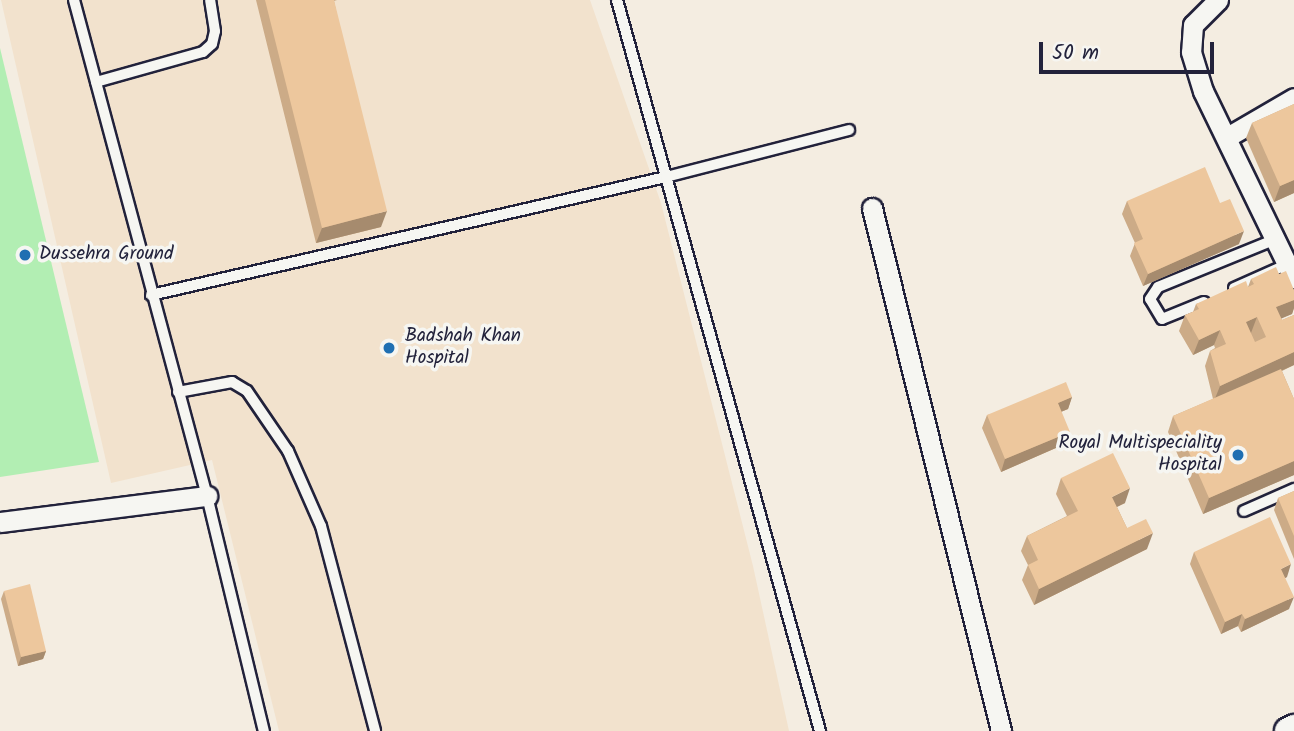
<!DOCTYPE html>
<html>
<head>
<meta charset="utf-8">
<style>
	body { margin:0 }
	#map { position:relative; width:1294px; height:731px; overflow:hidden; background:#f4ede1; font-family:Kalam,sans-serif }
	div>[style] { position:absolute }
	.built>* { inset:0; background:#f2e2cd }
	.green>* { inset:0; background:#b2eeb3 }
	.roads { filter:drop-shadow(2px 0 #22223b) drop-shadow(-2px 0 #22223b) drop-shadow(0 2px #22223b) drop-shadow(0 -2px #22223b) }
	.lane>* { height:10px; margin:-5px; padding:0 5px; transform-origin:5px; border-radius:5px; background:#f6f6f2 }
	.street>* { height:19px; margin:-9.5px; padding:0 9.5px; transform-origin:9.5px; border-radius:9.5px; background:#f6f6f2 }
	.secondary>* { height:26px; margin:-13px; padding:0 13px; transform-origin:13px; border-radius:13px; background:#f6f6f2 }
	.wall>* { inset:0; background:#ccab87 }
	.shaded-wall>* { inset:0; background:#a68b6e }
	.building>* { inset:0; background:#edc79d }
	.dots>* { width:19px; height:19px; translate:-50% -50%; box-sizing:border-box; border:4px solid #f6f6f2; border-radius:50% }
	span { translate:-50% -50%; white-space:nowrap; text-align:center; line-height:1.15; -webkit-text-stroke:7px #f6f6f2; paint-order:stroke }
	.poi-label { font-size:19px; color:#22223b }
	.left { translate:0 -50%; text-align:left }
	.right { translate:-100% -50%; text-align:right }
	.scale { position:absolute; left:1039px; top:42px; width:175px; height:32px; box-sizing:border-box; border:4px solid #22223b; border-top:0; padding-left:9px; font-size:21px; line-height:24px; white-space:nowrap; color:#22223b; -webkit-text-stroke:5px #f6f6f2; paint-order:stroke }
</style>
</head>
<body>
<div id="map">
	<div class="built">
		<div style="clip-path:polygon(1px 0,590px 0,661px 203px,753px 566px,789px 731px,279px 731px,212px 460px,111px 483px)"></div>
	</div>
	<div class="green">
		<div style="clip-path:polygon(0 48px,99px 462px,0 477px)"></div>
	</div>
	<div class="roads">
		<div class="lane">
			<div style="left:74px;top:0;width:514px;rotate:74.99deg"></div>
			<div style="left:207px;top:496px;width:242px;rotate:76.4deg"></div>
			<div style="left:617px;top:0;width:759px;rotate:74.48deg"></div>
			<div style="left:96px;top:82px;width:111px;rotate:-15.7deg"></div>
			<div style="left:203px;top:52px;width:12px;rotate:-42deg"></div>
			<div style="left:212px;top:44px;width:13px;rotate:-77deg"></div>
			<div style="left:215px;top:31px;width:31px;rotate:-99deg"></div>
			<div style="left:1234px;top:288px;width:59px;rotate:-24deg"></div>
			<div style="left:151px;top:295px;width:528px;rotate:-12.91deg"></div>
			<div style="left:666px;top:177px;width:189px;rotate:-14.4deg"></div>
			<div style="left:1204px;top:302px;width:45px;rotate:158deg"></div>
			<div style="left:1162px;top:319px;width:23px;rotate:-121deg"></div>
			<div style="left:1150px;top:299px;width:14px;rotate:-56deg"></div>
			<div style="left:1158px;top:287px;width:127px;rotate:-22.1deg"></div>
			<div style="left:178px;top:392px;width:55px;rotate:-10.5deg"></div>
			<div style="left:232px;top:382px;width:17px;rotate:31deg"></div>
			<div style="left:247px;top:391px;width:73px;rotate:55.7deg"></div>
			<div style="left:288px;top:451px;width:82px;rotate:66.3deg"></div>
			<div style="left:321px;top:526px;width:212px;rotate:75.2deg"></div>
			<div style="left:1244px;top:511px;width:55px;rotate:-23.7deg"></div>
		</div>
		<div class="street">
			<div style="left:1218px;top:0;width:35px;rotate:135deg"></div>
			<div style="left:1193px;top:25px;width:27px;rotate:94deg"></div>
			<div style="left:1191px;top:52px;width:41px;rotate:72.9deg"></div>
			<div style="left:1203px;top:91px;width:208px;rotate:64.1deg"></div>
			<div style="left:1229px;top:136px;width:75px;rotate:-30.3deg"></div>
			<div style="left:872px;top:208px;width:539px;rotate:76.14deg"></div>
			<div style="left:0;top:522px;width:209px;rotate:-7.2deg"></div>
		</div>
		<div class="secondary">
			<div style="left:1288px;top:731px;width:7px;rotate:-27deg"></div>
		</div>
	</div>
	<div class="wall">
		<div style="clip-path:polygon(256px 0,337px 0,334px 1px,381px 227px,316px 243px)"></div>
		<div style="clip-path:polygon(1294px 104px,1294px 193px,1274px 202px,1246px 138px,1252px 123px)"></div>
		<div style="clip-path:polygon(1127px 201px,1220px 203px,1239px 244px,1143px 286px,1130px 256px,1135px 243px,1122px 214px)"></div>
		<div style="clip-path:polygon(1279px 274px,1294px 290px,1294px 308px,1292px 314px,1281px 318px,1282px 320px,1294px 315px,1294px 365px,1282px 371px,1294px 399px,1294px 475px,1203px 514px,1168px 432px,1173px 416px,1213px 399px,1205px 366px,1210px 351px,1215px 348px,1214px 345px,1193px 355px,1179px 331px,1185px 315px,1193px 312px,1196px 304px,1248px 287px,1251px 279px)"></div>
		<div style="clip-path:polygon(1072px 397px,1068px 409px,1061px 412px,1065px 444px,1001px 472px,982px 428px,987px 415px)"></div>
		<div style="clip-path:polygon(1061px 478px,1125px 503px,1117px 507px,1127px 528px,1147px 549px,1034px 605px,1022px 580px,1028px 565px,1021px 551px,1027px 536px,1067px 516px,1056px 494px)"></div>
		<div style="clip-path:polygon(1294px 491px,1294px 559px,1274px 510px,1278px 498px)"></div>
		<div style="clip-path:polygon(1194px 552px,1287px 577px,1285px 578px,1289px 609px,1241px 632px,1238px 626px,1221px 634px,1190px 564px)"></div>
		<div style="clip-path:polygon(4px 591px,46px 651px,43px 659px,18px 666px,1px 599px)"></div>
	</div>
	<div class="shaded-wall">
		<div style="clip-path:polygon(1294px 180px,1294px 193px,1274px 202px,1280px 186px)"></div>
		<div style="clip-path:polygon(387px 211px,381px 227px,316px 243px,322px 228px)"></div>
		<div style="clip-path:polygon(1244px 231px,1239px 244px,1143px 286px,1148px 274px)"></div>
		<div style="clip-path:polygon(1294px 300px,1294px 308px,1292px 314px,1271px 323px,1276px 307px)"></div>
		<div style="clip-path:polygon(1257px 317px,1251px 333px,1241px 338px,1246px 322px)"></div>
		<div style="clip-path:polygon(1220px 330px,1214px 345px,1193px 355px,1199px 340px)"></div>
		<div style="clip-path:polygon(1294px 352px,1294px 365px,1214px 401px,1220px 386px)"></div>
		<div style="clip-path:polygon(1072px 397px,1068px 409px,1053px 415px,1058px 403px)"></div>
		<div style="clip-path:polygon(1070px 432px,1065px 444px,1001px 472px,1005px 459px)"></div>
		<div style="clip-path:polygon(1294px 461px,1294px 475px,1203px 514px,1209px 498px)"></div>
		<div style="clip-path:polygon(1130px 488px,1125px 503px,1106px 512px,1112px 497px)"></div>
		<div style="clip-path:polygon(1153px 533px,1147px 549px,1034px 605px,1039px 589px)"></div>
		<div style="clip-path:polygon(1291px 564px,1287px 577px,1277px 582px,1281px 569px)"></div>
		<div style="clip-path:polygon(1294px 597px,1289px 609px,1241px 632px,1245px 619px)"></div>
		<div style="clip-path:polygon(1242px 614px,1238px 626px,1221px 634px,1225px 622px)"></div>
		<div style="clip-path:polygon(46px 651px,43px 659px,18px 666px,21px 657px)"></div>
	</div>
	<div class="building">
		<div style="clip-path:polygon(265px 0,334px 0,387px 211px,322px 228px)"></div>
		<div style="clip-path:polygon(1294px 104px,1294px 180px,1280px 186px,1252px 123px)"></div>
		<div style="clip-path:polygon(1205px 167px,1220px 203px,1230px 199px,1244px 231px,1148px 274px,1134px 243px,1143px 239px,1127px 201px)"></div>
		<div style="clip-path:polygon(evenodd,1276px 267px,1279px 274px,1286px 271px,1294px 290px,1294px 300px,1276px 307px,1282px 320px,1294px 315px,1294px 352px,1220px 386px,1210px 351px,1226px 344px,1220px 330px,1199px 340px,1185px 315px,1199px 309px,1196px 304px,1246px 281px,1248px 287px,1254px 284px,1251px 279px,1276px 267px,1257px 317px,1266px 337px,1255px 342px,1246px 322px,1257px 317px)"></div>
		<div style="clip-path:polygon(1281px 369px,1294px 399px,1294px 461px,1209px 498px,1173px 416px)"></div>
		<div style="clip-path:polygon(1066px 382px,1072px 397px,1058px 403px,1070px 432px,1005px 459px,987px 415px)"></div>
		<div style="clip-path:polygon(1113px 453px,1130px 488px,1112px 497px,1127px 528px,1146px 519px,1153px 533px,1039px 589px,1028px 565px,1038px 560px,1027px 536px,1078px 511px,1061px 478px)"></div>
		<div style="clip-path:polygon(1294px 491px,1294px 536px,1278px 498px)"></div>
		<div style="clip-path:polygon(1270px 517px,1291px 564px,1281px 569px,1294px 597px,1245px 619px,1242px 614px,1225px 622px,1194px 552px)"></div>
		<div style="clip-path:polygon(30px 584px,46px 651px,21px 657px,4px 591px)"></div>
	</div>
	<div class="dots">
		<div style="left:25px;top:255px;background:#1f6fb2"></div>
		<div style="left:389px;top:348px;background:#1f6fb2"></div>
		<div style="left:1238px;top:455px;background:#1f6fb2"></div>
	</div>
	<div class="poi-label">
		<span class="left" style="left:39px;top:255px">Dussehra Ground</span>
		<span class="left" style="left:405px;top:348px">Badshah Khan<br>Hospital</span>
		<span class="right" style="left:1222px;top:455px">Royal Multispeciality<br>Hospital</span>
	</div>
	<div class="scale">50 m</div>
</div>
</body>
</html>
